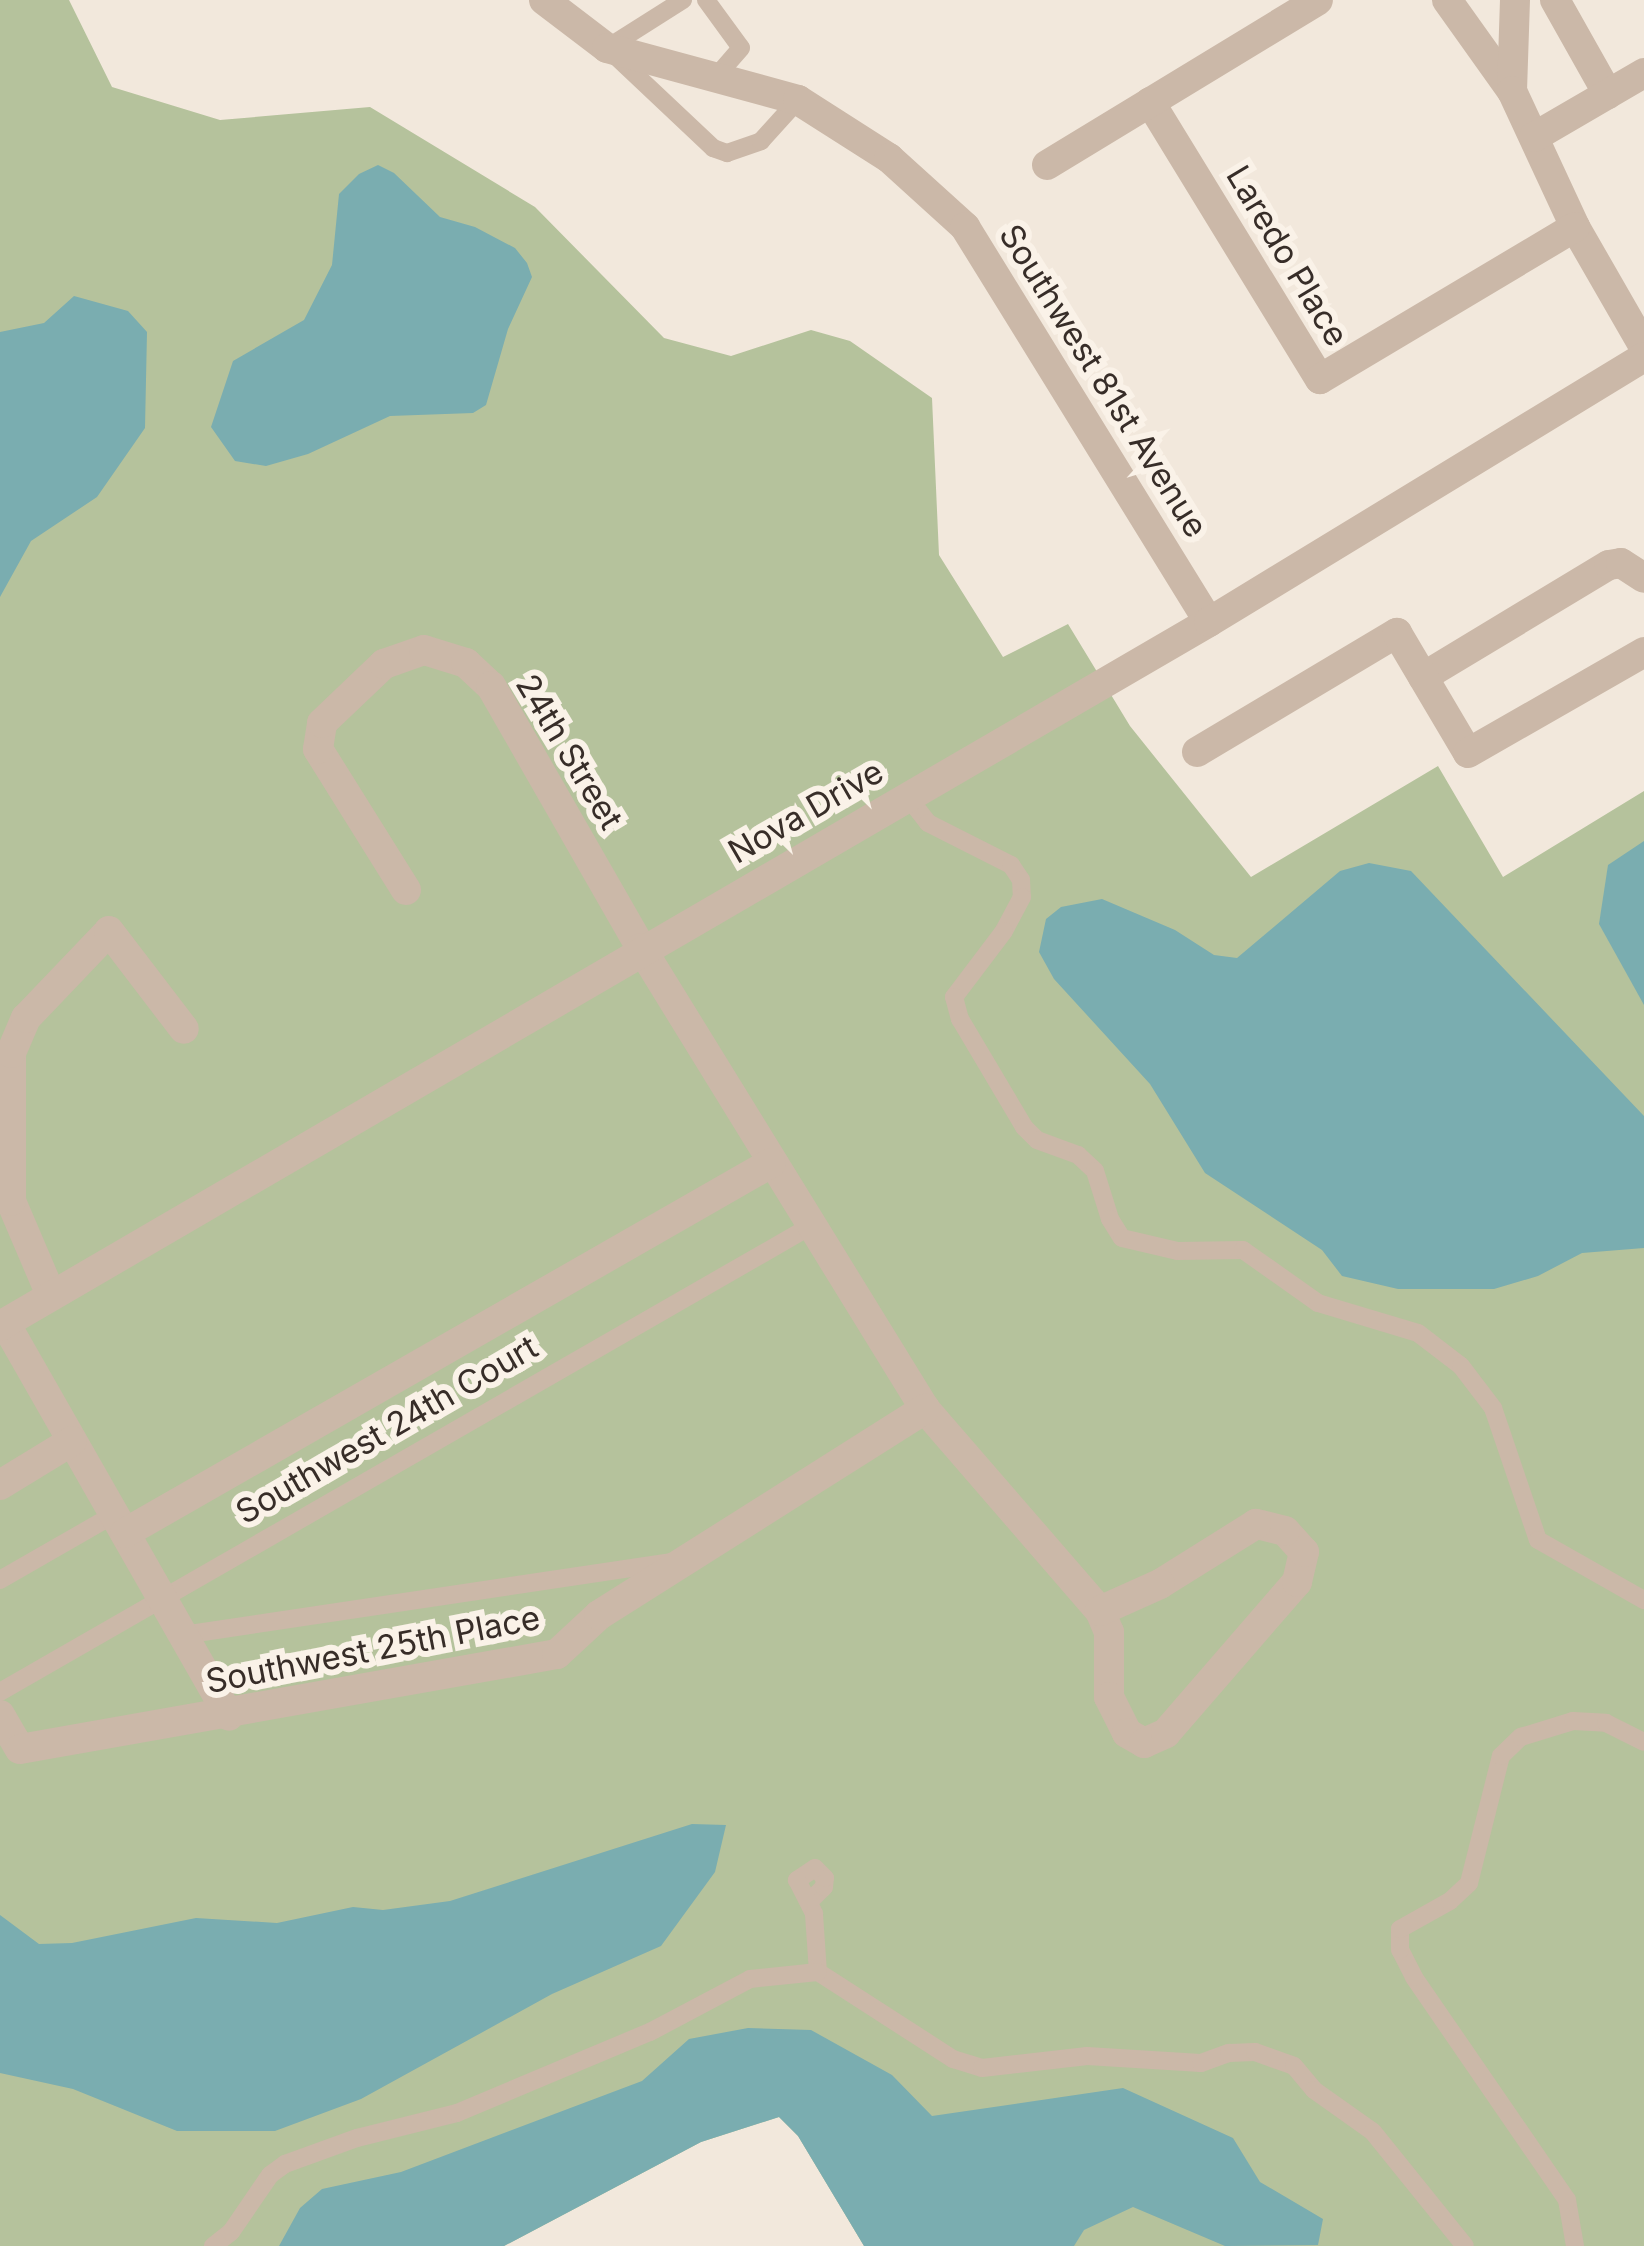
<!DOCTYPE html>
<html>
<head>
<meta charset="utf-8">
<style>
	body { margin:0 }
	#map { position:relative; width:1644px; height:2246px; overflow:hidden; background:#f2e8dc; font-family:Inter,sans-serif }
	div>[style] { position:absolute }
	.green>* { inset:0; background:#b5c29c }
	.water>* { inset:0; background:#7aadb0 }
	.service>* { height:18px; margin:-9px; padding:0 9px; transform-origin:9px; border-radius:9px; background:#cbb8a8 }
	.minor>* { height:30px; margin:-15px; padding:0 15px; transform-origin:15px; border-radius:15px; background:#cbb8a8 }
	.tertiary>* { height:30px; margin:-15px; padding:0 15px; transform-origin:15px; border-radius:15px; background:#cbb8a8 }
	span { translate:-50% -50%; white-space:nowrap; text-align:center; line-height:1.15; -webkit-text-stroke:12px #faf2e8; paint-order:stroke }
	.street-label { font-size:33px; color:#372d28 }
</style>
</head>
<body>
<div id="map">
	<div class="green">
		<div style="clip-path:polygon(0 0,69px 0,112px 87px,220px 120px,370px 107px,535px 207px,664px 338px,731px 356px,811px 330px,850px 341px,932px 398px,939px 555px,1003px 657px,1068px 624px,1130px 726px,1251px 877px,1438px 766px,1503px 877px,1644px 791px,1644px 2246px,864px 2246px,798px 2136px,779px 2117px,701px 2142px,504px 2246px,0 2246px)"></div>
	</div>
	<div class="water">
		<div style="clip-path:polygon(378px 165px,394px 173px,440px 217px,475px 227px,515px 248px,527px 263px,532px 277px,508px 329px,486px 405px,473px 413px,390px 416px,308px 454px,266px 466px,235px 461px,211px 427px,233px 361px,304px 320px,332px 265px,339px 194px,359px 174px)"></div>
		<div style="clip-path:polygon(74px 296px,128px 311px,147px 332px,145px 428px,97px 497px,31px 541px,0 597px,0 332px,44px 323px)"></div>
		<div style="clip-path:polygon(1644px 841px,1644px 1005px,1599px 924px,1608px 865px)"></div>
		<div style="clip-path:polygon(1369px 863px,1411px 871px,1644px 1116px,1644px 1248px,1582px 1253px,1538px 1276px,1494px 1289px,1398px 1289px,1342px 1276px,1322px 1250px,1205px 1173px,1150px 1084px,1054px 979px,1039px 952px,1046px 919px,1061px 907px,1102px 899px,1175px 930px,1214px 955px,1237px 958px,1340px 871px)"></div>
		<div style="clip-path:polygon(692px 1824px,726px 1825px,715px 1872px,661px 1946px,552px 1994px,361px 2099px,275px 2131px,177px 2131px,73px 2089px,0 2073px,0 1915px,39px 1944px,72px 1943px,196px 1918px,277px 1923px,353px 1907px,383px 1910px,450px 1901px)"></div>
		<div style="clip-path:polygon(748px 2028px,811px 2030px,892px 2075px,932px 2116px,1123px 2088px,1233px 2138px,1260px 2182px,1323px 2219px,1318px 2245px,1225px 2246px,1133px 2207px,1084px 2230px,1074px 2246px,864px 2246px,798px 2136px,779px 2117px,701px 2142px,504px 2246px,279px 2246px,300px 2208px,322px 2189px,401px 2172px,642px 2081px,689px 2039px)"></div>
	</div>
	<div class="service">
		<div style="left:683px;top:0;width:90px;rotate:147.7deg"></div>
		<div style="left:607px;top:48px;width:146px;rotate:43.3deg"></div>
		<div style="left:713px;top:148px;width:15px;rotate:20deg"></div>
		<div style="left:727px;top:153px;width:36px;rotate:-19deg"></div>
		<div style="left:761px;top:141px;width:55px;rotate:-47.9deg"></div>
		<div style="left:706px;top:0;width:59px;rotate:53.9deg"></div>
		<div style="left:741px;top:48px;width:37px;rotate:131deg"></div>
		<div style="left:907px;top:796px;width:34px;rotate:52deg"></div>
		<div style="left:928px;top:823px;width:93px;rotate:26.8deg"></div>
		<div style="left:1011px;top:865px;width:18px;rotate:56deg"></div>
		<div style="left:1021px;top:880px;width:17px;rotate:87deg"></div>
		<div style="left:1022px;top:897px;width:38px;rotate:118deg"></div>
		<div style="left:1004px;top:931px;width:83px;rotate:127.1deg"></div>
		<div style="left:954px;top:997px;width:23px;rotate:75deg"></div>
		<div style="left:960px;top:1019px;width:126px;rotate:59.3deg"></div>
		<div style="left:1024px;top:1127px;width:18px;rotate:45deg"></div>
		<div style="left:1037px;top:1140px;width:44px;rotate:20.1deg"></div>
		<div style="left:1078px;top:1155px;width:23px;rotate:43deg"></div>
		<div style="left:1095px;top:1171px;width:50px;rotate:72.6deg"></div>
		<div style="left:1110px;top:1219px;width:22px;rotate:58deg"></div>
		<div style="left:1122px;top:1238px;width:57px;rotate:13.1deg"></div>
		<div style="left:1178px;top:1251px;width:65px;rotate:-0.9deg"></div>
		<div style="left:1243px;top:1250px;width:92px;rotate:35.2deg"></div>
		<div style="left:1318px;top:1303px;width:104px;rotate:16.7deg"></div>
		<div style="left:1418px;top:1333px;width:54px;rotate:37.5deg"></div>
		<div style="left:1461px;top:1366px;width:53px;rotate:52.7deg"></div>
		<div style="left:1493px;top:1408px;width:139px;rotate:71.2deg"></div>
		<div style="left:1538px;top:1540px;width:122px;rotate:29.5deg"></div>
		<div style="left:0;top:1580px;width:133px;rotate:-29.9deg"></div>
		<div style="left:183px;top:1635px;width:493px;rotate:-8.5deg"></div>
		<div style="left:0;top:1692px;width:933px;rotate:-29.89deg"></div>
		<div style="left:809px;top:1902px;width:21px;rotate:-45deg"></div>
		<div style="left:824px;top:1887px;width:9px;rotate:-84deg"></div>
		<div style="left:825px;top:1878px;width:14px;rotate:-135deg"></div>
		<div style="left:815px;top:1868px;width:22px;rotate:146deg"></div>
		<div style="left:797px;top:1880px;width:38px;rotate:63deg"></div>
		<div style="left:814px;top:1914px;width:58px;rotate:86.1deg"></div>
		<div style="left:818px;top:1972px;width:161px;rotate:32.8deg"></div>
		<div style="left:953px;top:2059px;width:30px;rotate:17deg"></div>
		<div style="left:982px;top:2068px;width:106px;rotate:-6.5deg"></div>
		<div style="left:1087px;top:2056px;width:114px;rotate:3.5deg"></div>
		<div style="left:1201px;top:2063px;width:30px;rotate:-20deg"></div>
		<div style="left:1229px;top:2053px;width:26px;rotate:-2deg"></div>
		<div style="left:1255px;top:2052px;width:41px;rotate:19.7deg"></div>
		<div style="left:1294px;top:2066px;width:31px;rotate:50deg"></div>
		<div style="left:1314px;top:2090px;width:72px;rotate:35.4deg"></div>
		<div style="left:1373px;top:2132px;width:146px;rotate:51.1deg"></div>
		<div style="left:213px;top:2246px;width:23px;rotate:-38deg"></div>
		<div style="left:231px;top:2232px;width:69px;rotate:-55.6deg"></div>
		<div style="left:270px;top:2175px;width:19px;rotate:-36deg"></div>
		<div style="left:285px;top:2164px;width:77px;rotate:-19.9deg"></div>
		<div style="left:357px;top:2138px;width:103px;rotate:-14deg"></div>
		<div style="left:457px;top:2113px;width:209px;rotate:-22.8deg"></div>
		<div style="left:650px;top:2032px;width:113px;rotate:-27.9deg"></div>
		<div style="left:750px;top:1979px;width:68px;rotate:-5.9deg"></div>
		<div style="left:1575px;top:2246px;width:47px;rotate:-99.9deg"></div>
		<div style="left:1567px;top:2200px;width:270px;rotate:-124.5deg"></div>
		<div style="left:1414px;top:1977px;width:30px;rotate:-117deg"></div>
		<div style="left:1400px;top:1950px;width:21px;rotate:-90deg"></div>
		<div style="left:1400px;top:1929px;width:57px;rotate:-29.2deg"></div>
		<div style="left:1450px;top:1901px;width:26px;rotate:-43deg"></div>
		<div style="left:1469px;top:1883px;width:131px;rotate:-75.9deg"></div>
		<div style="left:1501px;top:1756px;width:28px;rotate:-44deg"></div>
		<div style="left:1521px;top:1737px;width:54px;rotate:-17.1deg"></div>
		<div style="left:1573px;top:1721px;width:33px;rotate:3deg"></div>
		<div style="left:1606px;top:1723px;width:42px;rotate:26.6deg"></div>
	</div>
	<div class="minor">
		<div style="left:544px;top:0;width:79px;rotate:37.3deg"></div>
		<div style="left:607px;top:48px;width:198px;rotate:15.2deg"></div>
		<div style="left:798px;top:100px;width:108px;rotate:32.5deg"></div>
		<div style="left:889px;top:158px;width:103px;rotate:42.2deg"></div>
		<div style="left:965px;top:227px;width:464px;rotate:58.3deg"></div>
		<div style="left:1447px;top:0;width:112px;rotate:54.5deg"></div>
		<div style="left:1515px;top:0;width:91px;rotate:91.9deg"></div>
		<div style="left:1512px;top:91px;width:150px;rotate:65.1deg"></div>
		<div style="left:1575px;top:227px;width:138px;rotate:60.1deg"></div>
		<div style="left:1555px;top:0;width:108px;rotate:60.6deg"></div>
		<div style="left:1150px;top:102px;width:325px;rotate:58.5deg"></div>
		<div style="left:1320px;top:379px;width:297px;rotate:-30.8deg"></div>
		<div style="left:1534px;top:137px;width:127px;rotate:-30.2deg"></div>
		<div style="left:1047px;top:165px;width:317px;rotate:-31.3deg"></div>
		<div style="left:1423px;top:677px;width:217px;rotate:-31.1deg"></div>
		<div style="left:1609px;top:565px;width:12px;rotate:-9deg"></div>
		<div style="left:1621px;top:563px;width:27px;rotate:33deg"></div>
		<div style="left:1197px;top:752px;width:233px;rotate:-30.8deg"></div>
		<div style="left:1397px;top:633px;width:139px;rotate:59.4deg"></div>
		<div style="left:1468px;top:753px;width:203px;rotate:-29.8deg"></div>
		<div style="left:406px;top:890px;width:166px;rotate:-122deg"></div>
		<div style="left:318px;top:749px;width:26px;rotate:-81deg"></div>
		<div style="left:322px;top:723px;width:86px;rotate:-43.6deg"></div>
		<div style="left:384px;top:664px;width:42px;rotate:-19.3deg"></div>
		<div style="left:424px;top:650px;width:44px;rotate:17.2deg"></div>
		<div style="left:466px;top:663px;width:34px;rotate:43deg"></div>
		<div style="left:491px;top:686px;width:302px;rotate:60.2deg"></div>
		<div style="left:641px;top:948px;width:541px;rotate:58.36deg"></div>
		<div style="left:925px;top:1409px;width:267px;rotate:49.1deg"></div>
		<div style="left:1100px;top:1611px;width:23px;rotate:67deg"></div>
		<div style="left:1109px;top:1632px;width:65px;rotate:90deg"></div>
		<div style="left:1109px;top:1697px;width:40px;rotate:63.4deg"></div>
		<div style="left:1127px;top:1733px;width:20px;rotate:30deg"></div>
		<div style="left:1144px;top:1743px;width:24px;rotate:-24deg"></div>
		<div style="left:1166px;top:1733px;width:200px;rotate:-49.1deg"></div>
		<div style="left:1297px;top:1582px;width:31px;rotate:-77deg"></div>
		<div style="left:1304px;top:1552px;width:28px;rotate:-132deg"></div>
		<div style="left:1285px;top:1531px;width:30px;rotate:-166deg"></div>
		<div style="left:1256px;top:1524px;width:113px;rotate:148deg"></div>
		<div style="left:1160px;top:1584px;width:66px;rotate:155.8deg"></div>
		<div style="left:51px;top:1295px;width:102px;rotate:-113.1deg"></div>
		<div style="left:11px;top:1201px;width:148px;rotate:-90deg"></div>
		<div style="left:11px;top:1053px;width:38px;rotate:-67deg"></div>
		<div style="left:26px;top:1018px;width:120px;rotate:-46.3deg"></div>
		<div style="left:109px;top:931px;width:123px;rotate:52.6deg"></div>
		<div style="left:5px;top:1323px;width:452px;rotate:60.3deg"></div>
		<div style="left:0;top:1485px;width:84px;rotate:-31.4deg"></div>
		<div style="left:125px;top:1533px;width:744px;rotate:-29.8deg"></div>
		<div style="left:0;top:1715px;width:39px;rotate:60deg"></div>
		<div style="left:20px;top:1749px;width:545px;rotate:-10.03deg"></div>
		<div style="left:557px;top:1654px;width:57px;rotate:-42.9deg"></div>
		<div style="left:599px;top:1615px;width:386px;rotate:-32.3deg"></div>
	</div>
	<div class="tertiary">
		<div style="left:0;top:1326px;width:1399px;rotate:-30.21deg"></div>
		<div style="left:1209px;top:622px;width:509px;rotate:-31.35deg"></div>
	</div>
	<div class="street-label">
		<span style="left:1287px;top:256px;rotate:59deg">Laredo Place</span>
		<span style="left:1103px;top:381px;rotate:58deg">Southwest 81st Avenue</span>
		<span style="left:569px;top:752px;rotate:59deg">24th Street</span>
		<span style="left:806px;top:812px;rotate:-30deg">Nova Drive</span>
		<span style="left:387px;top:1430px;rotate:-30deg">Southwest 24th Court</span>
		<span style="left:373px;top:1650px;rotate:-11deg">Southwest 25th Place</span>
	</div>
</div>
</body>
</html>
